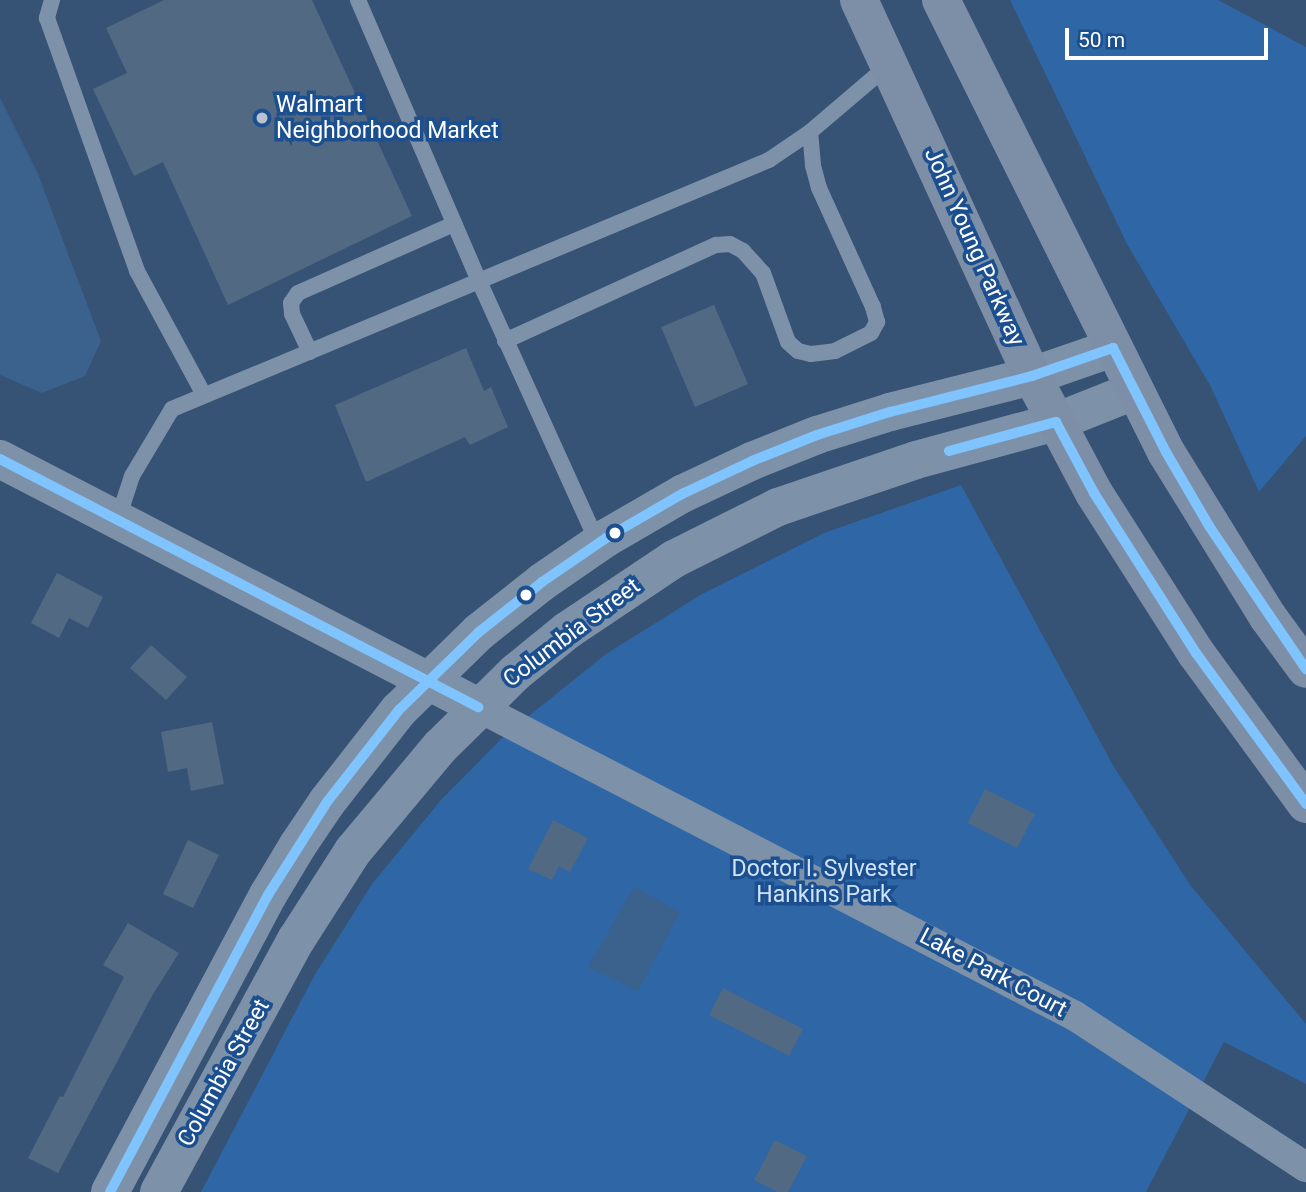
<!DOCTYPE html>
<html>
<head>
<meta charset="utf-8">
<style>
	body { margin:0 }
	#map { position:relative; width:1306px; height:1192px; overflow:hidden; background:#365274; font-family:Roboto,sans-serif }
	div>[style] { position:absolute }
	.green>* { inset:0; background:#2f66a5 }
	.water>* { inset:0; background:#3b618d }
	.building>* { inset:0; background:#526984 }
	.service>* { height:16px; margin:-8px; padding:0 8px; transform-origin:8px; border-radius:8px; background:#7d92a8 }
	.minor>* { height:30px; margin:-15px; padding:0 15px; transform-origin:15px; border-radius:15px; background:#7d92a8 }
	.tertiary>* { height:38px; margin:-19px; padding:0 19px; transform-origin:19px; border-radius:19px; background:#7d92a8 }
	.primary>* { height:38px; margin:-19px; padding:0 19px; transform-origin:19px; border-radius:19px; background:#7d8ea7 }
	.bus-1>* { height:10px; margin:-5px; padding:0 5px; transform-origin:5px; border-radius:5px; background:#80c4ff }
	.dots>* { width:19px; height:19px; translate:-50% -50%; box-sizing:border-box; border:4px solid #1b4f8f; border-radius:50% }
	span { translate:-50% -50%; white-space:nowrap; text-align:center; line-height:1.15; -webkit-text-stroke:7px #1b4f8f; paint-order:stroke }
	.poi-label { font-size:23px; color:#fff }
	.left { translate:0 -50%; text-align:left }
	.street-label { font-size:23px; color:#fff }
	.park-label { font-size:23px; color:#cfe3fa }
	.scale { position:absolute; left:1065px; top:28px; width:203px; height:32px; box-sizing:border-box; border:4px solid #fff; border-top:0; padding-left:9px; font-size:21px; line-height:24px; white-space:nowrap; color:#fff; -webkit-text-stroke:5px #1b4f8f; paint-order:stroke }
</style>
</head>
<body>
<div id="map">
	<div class="green">
		<div style="clip-path:polygon(1010px 0,1218px 0,1306px 47px,1306px 436px,1259px 492px,1211px 387px,1127px 244px)"></div>
		<div style="clip-path:polygon(961px 485px,1114px 767px,1191px 886px,1306px 1024px,1306px 1084px,1224px 1042px,1146px 1192px,201px 1192px,314px 976px,372px 884px,441px 800px,504px 736px,606px 654px,702px 594px,824px 533px)"></div>
	</div>
	<div class="water">
		<div style="clip-path:polygon(0 98px,38px 174px,101px 341px,85px 376px,42px 393px,0 375px)"></div>
		<div style="clip-path:polygon(634px 887px,680px 912px,638px 991px,588px 967px)"></div>
	</div>
	<div class="building">
		<div style="clip-path:polygon(164px 0,312px 0,412px 216px,228px 305px,163px 162px,134px 176px,93px 89px,127px 73px,106px 28px)"></div>
		<div style="clip-path:polygon(714px 305px,748px 384px,695px 407px,661px 327px)"></div>
		<div style="clip-path:polygon(466px 348px,484px 391px,491px 387px,508px 427px,470px 445px,465px 437px,366px 482px,335px 405px)"></div>
		<div style="clip-path:polygon(57px 573px,103px 597px,88px 628px,69px 618px,59px 638px,31px 623px)"></div>
		<div style="clip-path:polygon(151px 645px,187px 677px,166px 700px,130px 668px)"></div>
		<div style="clip-path:polygon(212px 722px,224px 784px,191px 791px,187px 768px,168px 772px,161px 732px)"></div>
		<div style="clip-path:polygon(985px 789px,1035px 814px,1017px 848px,968px 823px)"></div>
		<div style="clip-path:polygon(553px 820px,588px 838px,570px 872px,559px 866px,552px 880px,528px 869px)"></div>
		<div style="clip-path:polygon(188px 840px,219px 855px,193px 908px,163px 894px)"></div>
		<div style="clip-path:polygon(128px 923px,179px 953px,153px 994px,58px 1173px,28px 1158px,60px 1096px,63px 1097px,124px 977px,103px 965px)"></div>
		<div style="clip-path:polygon(723px 988px,803px 1029px,789px 1056px,709px 1015px)"></div>
		<div style="clip-path:polygon(775px 1140px,807px 1156px,788px 1192px,778px 1192px,754px 1180px)"></div>
	</div>
	<div class="service">
		<div style="left:52px;top:0;width:19px;rotate:106deg"></div>
		<div style="left:47px;top:18px;width:269px;rotate:70.4deg"></div>
		<div style="left:137px;top:271px;width:141px;rotate:61.6deg"></div>
		<div style="left:358px;top:0;width:306px;rotate:66.7deg"></div>
		<div style="left:479px;top:281px;width:288px;rotate:65.6deg"></div>
		<div style="left:505px;top:341px;width:232px;rotate:-24.5deg"></div>
		<div style="left:716px;top:245px;width:14px;rotate:-4deg"></div>
		<div style="left:730px;top:244px;width:15px;rotate:28deg"></div>
		<div style="left:743px;top:251px;width:30px;rotate:48deg"></div>
		<div style="left:763px;top:273px;width:73px;rotate:70.1deg"></div>
		<div style="left:788px;top:342px;width:13px;rotate:42deg"></div>
		<div style="left:798px;top:351px;width:13px;rotate:13deg"></div>
		<div style="left:811px;top:354px;width:24px;rotate:-7deg"></div>
		<div style="left:835px;top:351px;width:40px;rotate:-26.6deg"></div>
		<div style="left:871px;top:333px;width:13px;rotate:-61deg"></div>
		<div style="left:877px;top:322px;width:16px;rotate:-105deg"></div>
		<div style="left:873px;top:307px;width:131px;rotate:-114.4deg"></div>
		<div style="left:819px;top:188px;width:24px;rotate:-105deg"></div>
		<div style="left:813px;top:165px;width:33px;rotate:-95deg"></div>
		<div style="left:310px;top:352px;width:42px;rotate:-115.3deg"></div>
		<div style="left:292px;top:314px;width:11px;rotate:-95deg"></div>
		<div style="left:291px;top:303px;width:12px;rotate:-55deg"></div>
		<div style="left:298px;top:293px;width:171px;rotate:-23.9deg"></div>
		<div style="left:118px;top:519px;width:45px;rotate:-72deg"></div>
		<div style="left:132px;top:476px;width:78px;rotate:-59.2deg"></div>
		<div style="left:172px;top:409px;width:647px;rotate:-22.64deg"></div>
		<div style="left:769px;top:160px;width:50px;rotate:-34.3deg"></div>
		<div style="left:810px;top:132px;width:105px;rotate:-40.4deg"></div>
	</div>
	<div class="minor">
		<div style="left:478px;top:707px;width:672px;rotate:27.37deg"></div>
		<div style="left:1075px;top:1016px;width:276px;rotate:33.2deg"></div>
	</div>
	<div class="tertiary">
		<div style="left:0;top:459px;width:539px;rotate:27.42deg"></div>
		<div style="left:110px;top:1192px;width:336px;rotate:-62deg"></div>
		<div style="left:268px;top:895px;width:58px;rotate:-59deg"></div>
		<div style="left:298px;top:845px;width:52px;rotate:-56deg"></div>
		<div style="left:327px;top:802px;width:117px;rotate:-52deg"></div>
		<div style="left:399px;top:710px;width:112px;rotate:-44.3deg"></div>
		<div style="left:479px;top:632px;width:80px;rotate:-38.4deg"></div>
		<div style="left:542px;top:582px;width:78px;rotate:-34.5deg"></div>
		<div style="left:606px;top:538px;width:88px;rotate:-30.1deg"></div>
		<div style="left:682px;top:494px;width:77px;rotate:-25.2deg"></div>
		<div style="left:752px;top:461px;width:70px;rotate:-21.8deg"></div>
		<div style="left:817px;top:435px;width:77px;rotate:-17.5deg"></div>
		<div style="left:890px;top:412px;width:146px;rotate:-14.2deg"></div>
		<div style="left:1032px;top:376px;width:86px;rotate:-19.1deg"></div>
		<div style="left:159px;top:1192px;width:287px;rotate:-61.5deg"></div>
		<div style="left:296px;top:940px;width:106px;rotate:-57.4deg"></div>
		<div style="left:353px;top:851px;width:136px;rotate:-50.1deg"></div>
		<div style="left:440px;top:747px;width:105px;rotate:-44.6deg"></div>
		<div style="left:515px;top:673px;width:68px;rotate:-39.1deg"></div>
		<div style="left:568px;top:630px;width:128px;rotate:-33.8deg"></div>
		<div style="left:674px;top:559px;width:116px;rotate:-26.6deg"></div>
		<div style="left:778px;top:507px;width:146px;rotate:-18.8deg"></div>
		<div style="left:916px;top:460px;width:145px;rotate:-15.2deg"></div>
		<div style="left:1056px;top:422px;width:84px;rotate:-21.7deg"></div>
	</div>
	<div class="primary">
		<div style="left:859px;top:0;width:414px;rotate:65.3deg"></div>
		<div style="left:1032px;top:376px;width:132px;rotate:62.1deg"></div>
		<div style="left:1094px;top:493px;width:190px;rotate:57.5deg"></div>
		<div style="left:1196px;top:653px;width:187px;rotate:53.9deg"></div>
		<div style="left:941px;top:0;width:505px;rotate:63.54deg"></div>
		<div style="left:1166px;top:452px;width:194px;rotate:58.3deg"></div>
		<div style="left:1268px;top:617px;width:64px;rotate:53.8deg"></div>
	</div>
	<div class="bus-1">
		<div style="left:949px;top:451px;width:111px;rotate:-15.2deg"></div>
		<div style="left:1056px;top:422px;width:81px;rotate:61.8deg"></div>
		<div style="left:1094px;top:493px;width:190px;rotate:57.5deg"></div>
		<div style="left:1196px;top:653px;width:187px;rotate:53.9deg"></div>
		<div style="left:0;top:459px;width:539px;rotate:27.42deg"></div>
		<div style="left:110px;top:1192px;width:336px;rotate:-62deg"></div>
		<div style="left:268px;top:895px;width:110px;rotate:-57.6deg"></div>
		<div style="left:327px;top:802px;width:117px;rotate:-52deg"></div>
		<div style="left:399px;top:710px;width:112px;rotate:-44.3deg"></div>
		<div style="left:479px;top:632px;width:80px;rotate:-38.4deg"></div>
		<div style="left:542px;top:582px;width:78px;rotate:-34.5deg"></div>
		<div style="left:606px;top:538px;width:88px;rotate:-30.1deg"></div>
		<div style="left:682px;top:494px;width:77px;rotate:-25.2deg"></div>
		<div style="left:752px;top:461px;width:70px;rotate:-21.8deg"></div>
		<div style="left:817px;top:435px;width:77px;rotate:-17.5deg"></div>
		<div style="left:890px;top:412px;width:146px;rotate:-14.2deg"></div>
		<div style="left:1032px;top:376px;width:86px;rotate:-19.1deg"></div>
		<div style="left:1113px;top:348px;width:117px;rotate:63deg"></div>
		<div style="left:1166px;top:452px;width:86px;rotate:59.8deg"></div>
		<div style="left:1209px;top:526px;width:173px;rotate:55.9deg"></div>
	</div>
	<div class="dots">
		<div style="left:262px;top:118px;background:#b9c2ce"></div>
		<div style="left:615px;top:533px;background:#fff"></div>
		<div style="left:526px;top:595px;background:#fff"></div>
	</div>
	<div class="poi-label">
		<span class="left" style="left:276px;top:118px">Walmart<br>Neighborhood Market</span>
	</div>
	<div class="street-label">
		<span style="left:974px;top:247px;rotate:66deg">John Young Parkway</span>
		<span style="left:572px;top:633px;rotate:-37deg">Columbia Street</span>
		<span style="left:993px;top:973px;rotate:28deg">Lake Park Court</span>
		<span style="left:224px;top:1073px;rotate:-61deg">Columbia Street</span>
	</div>
	<div class="park-label">
		<span style="left:824px;top:882px">Doctor I. Sylvester<br>Hankins Park</span>
	</div>
	<div class="scale">50 m</div>
</div>
</body>
</html>
